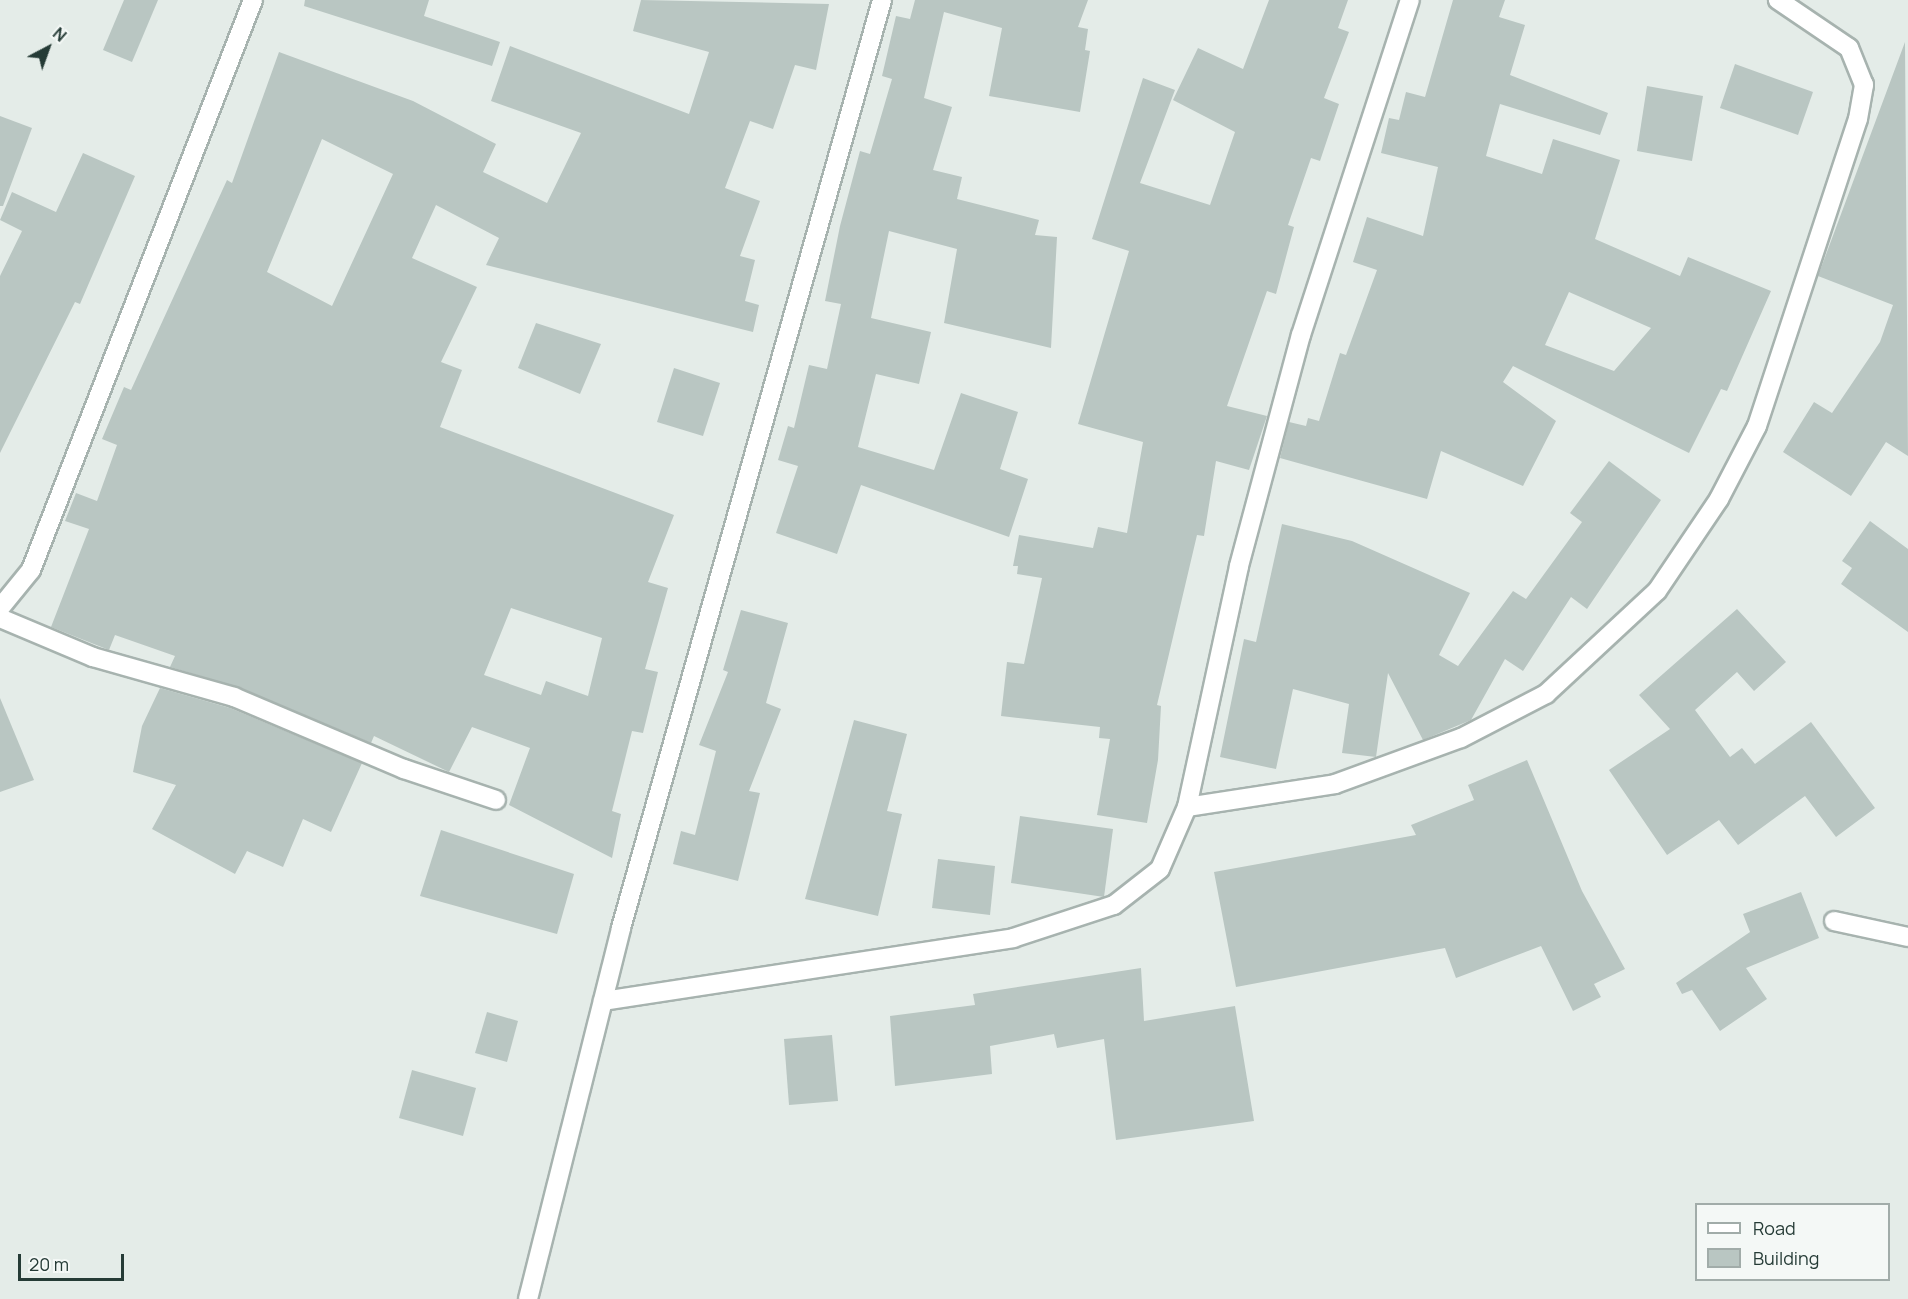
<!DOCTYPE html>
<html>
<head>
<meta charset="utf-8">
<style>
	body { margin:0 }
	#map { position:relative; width:1908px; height:1299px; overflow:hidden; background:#e4ece8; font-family:Manrope,sans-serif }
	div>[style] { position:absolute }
	.building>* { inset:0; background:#b9c6c2 }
	.roads { filter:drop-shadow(2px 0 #a7b3af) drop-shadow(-2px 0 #a7b3af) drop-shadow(0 2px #a7b3af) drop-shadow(0 -2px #a7b3af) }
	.street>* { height:18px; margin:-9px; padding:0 9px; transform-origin:9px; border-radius:9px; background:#fff }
	.secondary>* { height:18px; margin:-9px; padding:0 9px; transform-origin:9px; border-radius:9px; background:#fff }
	span { translate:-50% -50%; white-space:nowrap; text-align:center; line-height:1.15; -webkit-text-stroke:5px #f4f8f6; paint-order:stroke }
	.legend { position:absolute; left:1695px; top:1203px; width:195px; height:78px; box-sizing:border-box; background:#f4f8f6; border:2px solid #a1aca9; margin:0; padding:8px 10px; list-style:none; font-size:18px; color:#253b36 }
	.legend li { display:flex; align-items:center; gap:12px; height:30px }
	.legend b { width:30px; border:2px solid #a1aca9 }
	.north { position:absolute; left:18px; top:18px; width:60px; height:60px; -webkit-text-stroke:4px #f4f8f6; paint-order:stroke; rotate:41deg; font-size:16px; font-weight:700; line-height:24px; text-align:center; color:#253b36 }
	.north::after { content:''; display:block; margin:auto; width:21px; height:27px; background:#253b36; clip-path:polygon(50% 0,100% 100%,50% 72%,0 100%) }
	.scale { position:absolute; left:18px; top:1254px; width:106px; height:27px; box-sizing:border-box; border:3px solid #253b36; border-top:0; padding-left:8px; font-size:18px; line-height:21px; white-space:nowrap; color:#253b36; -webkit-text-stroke:4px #f4f8f6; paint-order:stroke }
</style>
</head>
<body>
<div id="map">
	<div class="building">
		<div style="clip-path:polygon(124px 0,158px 0,132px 62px,103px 50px)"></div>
		<div style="clip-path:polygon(305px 0,429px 0,424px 16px,500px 42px,492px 66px,304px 6px)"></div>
		<div style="clip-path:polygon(evenodd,641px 0,829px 4px,816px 70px,795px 65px,773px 129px,750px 121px,725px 188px,760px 201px,740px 256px,755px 260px,745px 301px,759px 305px,753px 332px,486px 265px,499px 238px,436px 205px,412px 258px,477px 287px,441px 362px,462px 370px,440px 427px,674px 515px,648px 582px,668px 588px,645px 669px,658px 672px,643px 733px,632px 731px,612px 811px,621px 814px,612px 858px,509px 805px,530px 748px,472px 727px,449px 772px,374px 736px,371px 743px,238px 687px,170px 667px,175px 656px,115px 635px,109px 650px,51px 627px,89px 529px,65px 521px,76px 493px,97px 501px,117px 445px,102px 439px,124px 387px,131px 390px,227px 180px,232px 183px,279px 52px,413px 101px,496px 144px,483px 172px,547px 203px,581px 133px,491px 101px,510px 46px,689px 114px,709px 52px,633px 31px,641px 0,322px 139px,393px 174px,332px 306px,267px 272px,322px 139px,641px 0,511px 608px,602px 638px,588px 696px,546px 681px,541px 695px,484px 675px,511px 608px)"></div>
		<div style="clip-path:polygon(915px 0,1088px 0,1078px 27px,1088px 29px,1085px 50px,1090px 51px,1080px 112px,989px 96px,1002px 28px,944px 12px,924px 98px,952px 107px,933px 170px,962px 177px,957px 199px,1039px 220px,1035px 235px,1057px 237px,1051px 348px,944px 323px,957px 249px,889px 231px,871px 318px,931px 332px,919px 384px,876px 374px,858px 447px,934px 470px,961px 393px,1018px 412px,1000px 469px,1028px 479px,1009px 537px,861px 485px,837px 554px,776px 533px,798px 466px,778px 460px,788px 426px,794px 428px,809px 365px,827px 369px,841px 304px,825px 301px,840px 226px,860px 151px,870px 154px,892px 79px,882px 76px,896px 16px,910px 19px)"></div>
		<div style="clip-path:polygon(1269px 0,1348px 0,1338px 28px,1349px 32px,1324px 98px,1339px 104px,1320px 161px,1311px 158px,1288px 225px,1294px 227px,1276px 294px,1267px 291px,1227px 406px,1267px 416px,1249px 470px,1216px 461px,1204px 536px,1197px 535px,1157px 705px,1161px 706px,1158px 760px,1147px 823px,1097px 815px,1110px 739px,1099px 738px,1100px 727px,1001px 716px,1007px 662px,1024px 664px,1042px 578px,1017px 574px,1018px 566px,1013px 566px,1019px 535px,1093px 548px,1098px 527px,1127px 533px,1143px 442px,1078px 424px,1129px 251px,1092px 239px,1143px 78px,1175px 90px,1140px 183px,1210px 205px,1235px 132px,1173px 100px,1198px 48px,1243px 69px)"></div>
		<div style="clip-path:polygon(evenodd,1453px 0,1505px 0,1499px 17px,1525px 25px,1510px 75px,1608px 113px,1600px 135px,1500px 104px,1486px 156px,1542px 174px,1553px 139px,1620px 160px,1595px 239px,1680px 276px,1688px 257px,1771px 291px,1727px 391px,1721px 389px,1689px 453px,1513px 366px,1503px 382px,1556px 421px,1523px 486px,1441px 451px,1427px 499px,1280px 458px,1289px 422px,1306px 426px,1308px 418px,1319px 421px,1340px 353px,1346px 355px,1377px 270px,1353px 262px,1367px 217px,1423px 236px,1438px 167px,1381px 153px,1389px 118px,1399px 120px,1406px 92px,1425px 97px,1453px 0,1569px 292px,1651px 328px,1614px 371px,1545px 345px,1569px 292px)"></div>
		<div style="clip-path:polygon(1905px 42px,1908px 456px,1886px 442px,1851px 496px,1783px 452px,1814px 402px,1832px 413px,1880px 342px,1893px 305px,1818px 276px)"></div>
		<div style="clip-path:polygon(1735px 64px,1813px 92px,1798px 135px,1720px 108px)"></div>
		<div style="clip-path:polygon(1647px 86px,1703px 96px,1692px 161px,1637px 151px)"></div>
		<div style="clip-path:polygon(0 116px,32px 128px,3px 206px,0 206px)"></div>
		<div style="clip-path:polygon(83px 153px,135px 176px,80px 304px,75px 302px,0 453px,0 276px,22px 231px,0 220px,12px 192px,56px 212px)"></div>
		<div style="clip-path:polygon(536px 323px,601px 344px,580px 394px,518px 368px)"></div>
		<div style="clip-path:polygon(674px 368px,720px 383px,703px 436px,657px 422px)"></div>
		<div style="clip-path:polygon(1609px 461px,1661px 500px,1587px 609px,1571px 597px,1523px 671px,1505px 659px,1471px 720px,1423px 740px,1388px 673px,1376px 757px,1342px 753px,1349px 704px,1293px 689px,1276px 769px,1220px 757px,1244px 639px,1256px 642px,1282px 524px,1352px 541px,1470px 593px,1439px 655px,1458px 666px,1513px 591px,1526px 599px,1582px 522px,1570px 513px)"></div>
		<div style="clip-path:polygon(1870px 521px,1908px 549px,1908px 632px,1841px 584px,1852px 568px,1842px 561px)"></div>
		<div style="clip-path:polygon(1737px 609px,1786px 662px,1754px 691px,1737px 672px,1695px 710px,1730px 757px,1742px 748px,1755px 764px,1811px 722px,1875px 808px,1836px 837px,1805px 796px,1738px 845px,1719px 820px,1667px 855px,1609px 770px,1670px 729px,1639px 695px)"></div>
		<div style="clip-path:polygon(741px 610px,788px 623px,766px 703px,781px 709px,749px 791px,760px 793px,738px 881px,673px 864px,681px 831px,695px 835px,716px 751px,699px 745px,728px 672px,723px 670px)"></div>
		<div style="clip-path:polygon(160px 688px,230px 708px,362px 763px,331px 832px,303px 819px,283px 867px,247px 851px,235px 874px,152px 829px,176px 785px,133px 772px,142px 726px)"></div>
		<div style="clip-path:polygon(0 698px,34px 780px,0 792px)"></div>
		<div style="clip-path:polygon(854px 720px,907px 734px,887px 811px,902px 814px,878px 916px,805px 899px)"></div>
		<div style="clip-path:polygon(1527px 760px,1582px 891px,1625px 969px,1594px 984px,1601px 997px,1573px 1011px,1541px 946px,1456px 978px,1445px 948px,1236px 987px,1214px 872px,1416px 835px,1411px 825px,1474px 800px,1468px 785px)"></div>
		<div style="clip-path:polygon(1020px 816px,1113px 829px,1104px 897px,1011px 883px)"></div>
		<div style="clip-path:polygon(441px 830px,574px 874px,557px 934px,420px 896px)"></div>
		<div style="clip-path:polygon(938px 859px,995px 866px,990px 915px,932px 908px)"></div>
		<div style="clip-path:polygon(1801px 892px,1819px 938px,1746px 968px,1767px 999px,1720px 1031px,1692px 990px,1682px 994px,1676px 983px,1750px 932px,1743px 914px)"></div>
		<div style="clip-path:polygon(1141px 968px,1144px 1021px,1235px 1006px,1254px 1121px,1116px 1140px,1104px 1039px,1057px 1048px,1054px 1034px,990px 1046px,992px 1074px,895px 1086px,890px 1016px,975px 1005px,973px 994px)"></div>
		<div style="clip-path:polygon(487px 1012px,518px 1021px,507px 1062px,475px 1053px)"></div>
		<div style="clip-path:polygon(832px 1035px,838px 1101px,789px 1105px,784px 1039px)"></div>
		<div style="clip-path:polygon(412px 1070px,476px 1088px,463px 1136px,399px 1118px)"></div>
	</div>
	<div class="roads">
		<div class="street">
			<div style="left:0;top:608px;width:49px;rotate:-50.8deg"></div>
			<div style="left:31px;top:570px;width:612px;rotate:-68.72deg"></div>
			<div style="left:0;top:618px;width:101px;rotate:22.8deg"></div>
			<div style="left:93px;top:657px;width:147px;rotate:15.8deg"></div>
			<div style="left:234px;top:697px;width:185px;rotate:23deg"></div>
			<div style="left:404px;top:769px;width:97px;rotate:18.6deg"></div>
			<div style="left:1187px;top:807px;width:150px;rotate:-8.8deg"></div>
			<div style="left:1335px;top:784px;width:134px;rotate:-20.1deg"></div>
			<div style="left:1461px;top:738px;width:96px;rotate:-27.4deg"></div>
			<div style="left:1546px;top:694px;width:151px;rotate:-42.9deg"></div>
			<div style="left:1657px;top:591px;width:111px;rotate:-56deg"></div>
			<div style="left:1719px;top:499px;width:82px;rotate:-62.5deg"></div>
			<div style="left:1757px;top:426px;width:323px;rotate:-71.8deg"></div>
			<div style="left:1858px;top:119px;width:35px;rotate:-80deg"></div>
			<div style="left:1864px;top:85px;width:40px;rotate:-112deg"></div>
			<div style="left:1849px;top:48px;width:86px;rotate:-145.9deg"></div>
			<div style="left:1834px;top:921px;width:76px;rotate:12.2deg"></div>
			<div style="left:603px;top:1001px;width:415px;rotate:-8.7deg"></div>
			<div style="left:1013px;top:938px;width:106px;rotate:-18.1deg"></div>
			<div style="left:1114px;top:905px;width:58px;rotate:-38deg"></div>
			<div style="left:1160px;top:869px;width:68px;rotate:-66.5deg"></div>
			<div style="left:1187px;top:807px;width:247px;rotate:-77.8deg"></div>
			<div style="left:1239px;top:566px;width:239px;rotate:-75deg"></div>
			<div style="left:1301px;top:335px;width:352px;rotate:-72deg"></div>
		</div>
		<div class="secondary">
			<div style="left:528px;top:1299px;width:382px;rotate:-75.9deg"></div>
			<div style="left:621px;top:928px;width:964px;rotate:-74.29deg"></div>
		</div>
	</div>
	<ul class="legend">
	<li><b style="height:8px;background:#fff"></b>Road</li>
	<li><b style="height:16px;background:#b9c6c2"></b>Building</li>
	</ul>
	<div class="north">N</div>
	<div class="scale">20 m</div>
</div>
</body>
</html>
